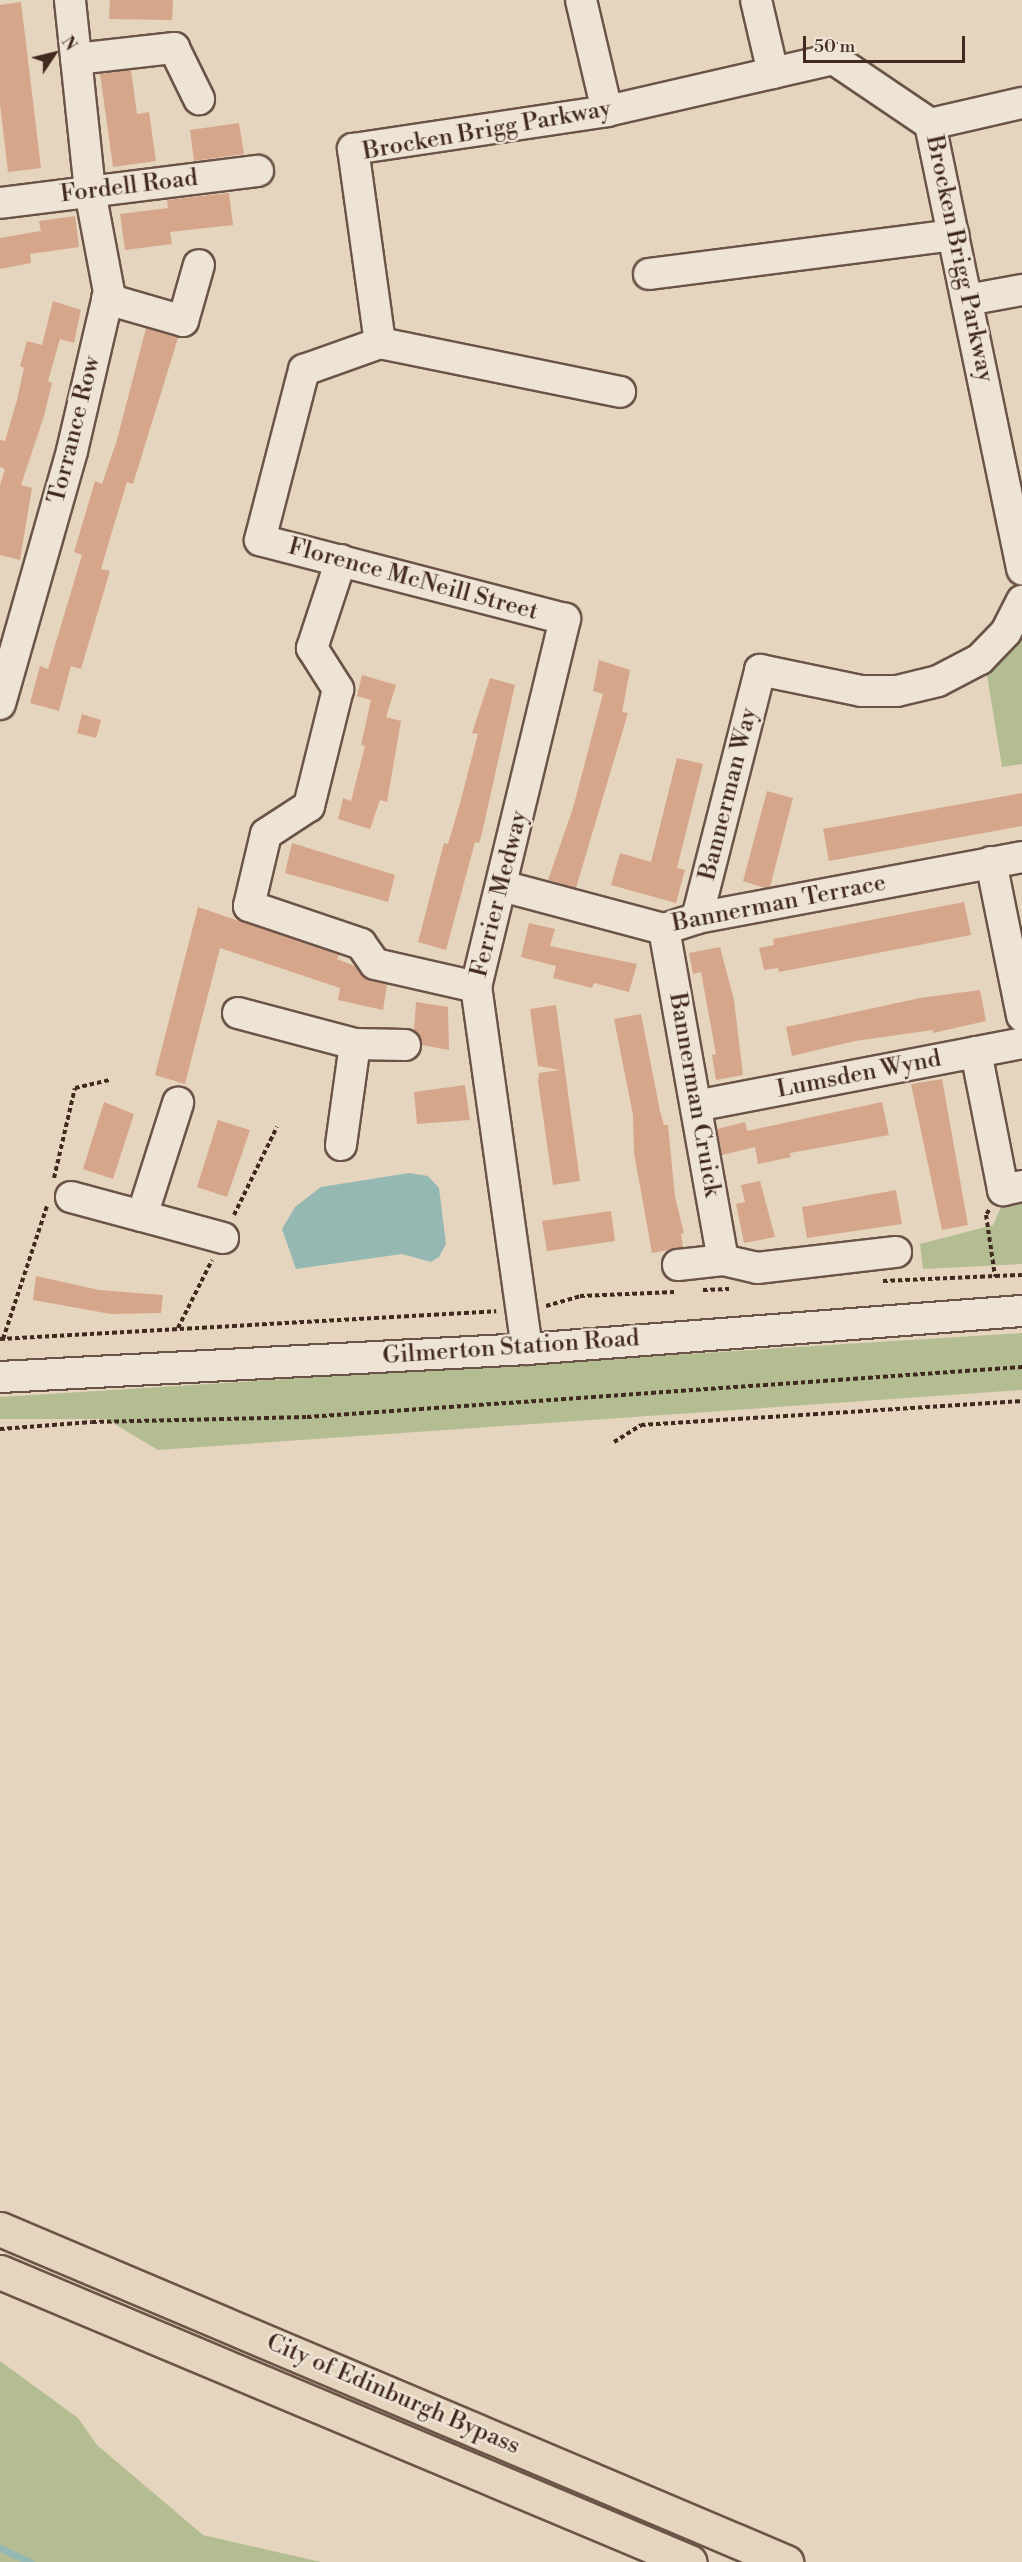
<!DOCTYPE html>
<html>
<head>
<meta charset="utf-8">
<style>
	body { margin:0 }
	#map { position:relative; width:1022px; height:2562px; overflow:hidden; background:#e5d5be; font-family:"Libre Bodoni",serif }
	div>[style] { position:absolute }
	.green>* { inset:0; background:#b4bd92 }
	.water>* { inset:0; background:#96b8b3 }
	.stream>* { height:7px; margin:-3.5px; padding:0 3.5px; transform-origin:3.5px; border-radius:3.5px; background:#96b8b3 }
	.building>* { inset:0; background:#d6a68b }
	.path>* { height:4px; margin-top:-2px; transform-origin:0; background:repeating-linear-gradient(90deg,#42291f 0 4.5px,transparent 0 7.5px) }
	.roads { filter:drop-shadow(2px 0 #6b5447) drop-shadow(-2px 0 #6b5447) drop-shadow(0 2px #6b5447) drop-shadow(0 -2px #6b5447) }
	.minor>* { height:30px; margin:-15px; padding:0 15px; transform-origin:15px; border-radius:15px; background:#eee4d5 }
	.highway>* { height:33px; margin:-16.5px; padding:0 16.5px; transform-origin:16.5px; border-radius:16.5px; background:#e5d5be }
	span { translate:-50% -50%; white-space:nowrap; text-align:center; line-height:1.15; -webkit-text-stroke:5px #eee4d5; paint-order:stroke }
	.street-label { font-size:24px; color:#42291f }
	.north { position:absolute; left:24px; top:24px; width:60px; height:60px; -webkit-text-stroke:4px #eee4d5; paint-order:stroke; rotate:55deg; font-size:16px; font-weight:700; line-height:24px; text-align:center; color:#42291f }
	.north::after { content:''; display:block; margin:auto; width:21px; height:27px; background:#42291f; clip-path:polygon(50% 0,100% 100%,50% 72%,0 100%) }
	.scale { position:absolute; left:803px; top:36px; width:162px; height:27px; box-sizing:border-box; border:3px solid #42291f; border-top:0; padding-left:8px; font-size:18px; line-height:21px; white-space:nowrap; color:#42291f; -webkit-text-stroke:4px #eee4d5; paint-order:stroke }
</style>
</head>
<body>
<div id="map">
	<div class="green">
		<div style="clip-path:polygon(1022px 637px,1022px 764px,1002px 767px,986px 669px)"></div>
		<div style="clip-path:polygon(1022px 1203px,1022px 1264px,923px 1269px,920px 1244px,993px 1225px,1001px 1207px)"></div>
		<div style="clip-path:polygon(1022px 1333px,1022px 1390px,158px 1450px,106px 1419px,0 1419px,0 1397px)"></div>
		<div style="clip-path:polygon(0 2361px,78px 2418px,97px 2445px,203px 2535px,321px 2562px,0 2562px)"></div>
	</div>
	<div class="water">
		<div style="clip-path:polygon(409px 1173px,428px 1176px,439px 1188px,446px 1244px,439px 1257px,431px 1262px,402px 1254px,296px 1269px,282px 1229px,295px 1207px,321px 1187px)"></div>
	</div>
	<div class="stream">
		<div style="left:0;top:2548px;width:33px;rotate:25deg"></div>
	</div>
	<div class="building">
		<div style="clip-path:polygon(110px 0,173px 0,172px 20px,109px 19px)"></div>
		<div style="clip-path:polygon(21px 2px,41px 168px,8px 172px,0 104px,0 5px)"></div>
		<div style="clip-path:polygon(131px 70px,137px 114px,149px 112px,156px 161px,113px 167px,100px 74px)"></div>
		<div style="clip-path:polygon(239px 123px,244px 154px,194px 161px,190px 130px)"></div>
		<div style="clip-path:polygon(229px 193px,233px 225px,170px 232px,172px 244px,125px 250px,120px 214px,168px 208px,167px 200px)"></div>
		<div style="clip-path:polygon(75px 216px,79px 247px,30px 254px,31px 263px,0 269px,0 238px,41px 231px,39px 221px)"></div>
		<div style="clip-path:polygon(53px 301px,81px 310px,74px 343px,60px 339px,48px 381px,52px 383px,44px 416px,21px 485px,32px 488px,20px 560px,0 555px,0 485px,5px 469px,0 467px,0 440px,5px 441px,17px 400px,24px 368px,20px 366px,27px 341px,42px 345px)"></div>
		<div style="clip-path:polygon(146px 328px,178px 338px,133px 484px,127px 482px,111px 535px,101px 569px,110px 571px,81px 669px,71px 666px,59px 711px,30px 703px,40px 666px,48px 669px,82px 555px,74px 552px,95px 481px,102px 484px,117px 440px)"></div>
		<div style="clip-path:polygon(599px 660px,630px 670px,622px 712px,628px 713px,576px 888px,548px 880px,573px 808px,603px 694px,593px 691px)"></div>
		<div style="clip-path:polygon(362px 675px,396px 685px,386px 717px,401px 721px,387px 802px,380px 800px,370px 829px,338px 819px,343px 798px,351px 801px,365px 746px,361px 745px,371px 700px,357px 696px)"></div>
		<div style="clip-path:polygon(490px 678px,515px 685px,482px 833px,479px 843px,475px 842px,446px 950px,418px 942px,444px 843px,448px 844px,460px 803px,478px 734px,472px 733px)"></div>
		<div style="clip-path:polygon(82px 714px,101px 720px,96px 738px,77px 733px)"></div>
		<div style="clip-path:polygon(677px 758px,703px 764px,677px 868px,685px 870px,676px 903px,611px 885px,620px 853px,651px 862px)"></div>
		<div style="clip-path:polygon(767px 791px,793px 798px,770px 887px,765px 888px,743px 881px)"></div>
		<div style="clip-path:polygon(1022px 793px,1022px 826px,829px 861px,823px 829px)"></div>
		<div style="clip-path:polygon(292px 843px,395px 875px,388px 902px,285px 873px)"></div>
		<div style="clip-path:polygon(964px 902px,971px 935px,779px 972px,778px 968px,764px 970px,759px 948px,774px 945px,773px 939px)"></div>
		<div style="clip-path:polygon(198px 907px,339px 955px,337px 959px,355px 966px,370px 980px,387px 984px,383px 1010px,338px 1000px,340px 988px,220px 948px,185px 1084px,155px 1075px)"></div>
		<div style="clip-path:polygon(529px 923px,555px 929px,550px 946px,637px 964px,629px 992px,594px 983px,592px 988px,553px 978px,556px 966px,521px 957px)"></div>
		<div style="clip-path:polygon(720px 947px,734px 1000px,743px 1075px,716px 1080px,712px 1055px,716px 1054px,701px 972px,693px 974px,689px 953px)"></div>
		<div style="clip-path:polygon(980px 990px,986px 1021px,933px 1033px,933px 1030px,855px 1041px,792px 1056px,786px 1027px,920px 998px)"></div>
		<div style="clip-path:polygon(416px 1002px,448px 1007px,449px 1050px,422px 1045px,414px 1030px)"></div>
		<div style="clip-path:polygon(556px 1005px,580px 1181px,553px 1185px,538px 1082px,539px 1073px,560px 1070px,538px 1066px,530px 1009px)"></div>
		<div style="clip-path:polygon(641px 1014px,660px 1111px,664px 1125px,668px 1125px,675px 1197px,684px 1233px,681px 1234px,683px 1247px,652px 1253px,634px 1153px,633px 1115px,614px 1019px)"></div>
		<div style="clip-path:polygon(942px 1079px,968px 1225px,942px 1230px,911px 1084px)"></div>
		<div style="clip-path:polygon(465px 1085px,470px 1120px,417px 1124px,414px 1092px)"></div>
		<div style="clip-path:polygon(104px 1102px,134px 1114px,113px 1179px,83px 1169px)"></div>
		<div style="clip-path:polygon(882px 1102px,889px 1135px,790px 1153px,791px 1157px,758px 1164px,755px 1147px,722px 1155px,717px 1129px,745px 1122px,747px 1131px)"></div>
		<div style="clip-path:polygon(218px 1120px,250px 1130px,227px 1197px,197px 1187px)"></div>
		<div style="clip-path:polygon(760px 1181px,775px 1237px,744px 1243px,736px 1204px,745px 1202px,741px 1185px)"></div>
		<div style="clip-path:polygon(896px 1190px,902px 1224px,807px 1238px,802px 1207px)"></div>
		<div style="clip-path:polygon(611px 1211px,615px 1241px,547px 1251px,542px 1221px)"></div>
		<div style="clip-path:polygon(36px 1276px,99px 1290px,163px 1295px,161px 1313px,111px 1314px,33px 1300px)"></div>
	</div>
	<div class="path">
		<div style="left:54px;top:1178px;width:92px;rotate:-76.9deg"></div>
		<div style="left:75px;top:1088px;width:35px;rotate:-13deg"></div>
		<div style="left:989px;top:1210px;width:6px;rotate:121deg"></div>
		<div style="left:986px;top:1215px;width:62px;rotate:81.6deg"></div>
		<div style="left:234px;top:1215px;width:98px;rotate:-64deg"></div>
		<div style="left:883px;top:1281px;width:139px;rotate:-2.5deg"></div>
		<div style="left:703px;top:1290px;width:26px;rotate:-2deg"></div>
		<div style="left:546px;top:1306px;width:35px;rotate:-16deg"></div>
		<div style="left:580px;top:1296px;width:95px;rotate:-2.4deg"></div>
		<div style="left:178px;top:1328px;width:76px;rotate:-63.4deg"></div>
		<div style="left:0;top:1339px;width:497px;rotate:-3.2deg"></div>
		<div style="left:3px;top:1339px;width:140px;rotate:-71.7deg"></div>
		<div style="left:0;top:1429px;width:92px;rotate:-4.4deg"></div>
		<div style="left:92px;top:1422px;width:215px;rotate:-1.3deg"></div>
		<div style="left:307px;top:1417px;width:717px;rotate:-4deg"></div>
		<div style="left:614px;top:1442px;width:32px;rotate:-32deg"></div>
		<div style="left:641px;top:1425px;width:382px;rotate:-3.6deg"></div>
	</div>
	<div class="roads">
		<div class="minor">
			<div style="left:581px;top:0;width:114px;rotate:76.8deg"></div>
			<div style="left:756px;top:0;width:75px;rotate:76.9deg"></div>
			<div style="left:76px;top:59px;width:99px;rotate:-6.4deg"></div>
			<div style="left:174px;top:48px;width:57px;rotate:63.9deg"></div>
			<div style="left:930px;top:124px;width:94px;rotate:-12.9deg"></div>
			<div style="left:0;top:203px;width:260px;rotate:-7.1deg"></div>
			<div style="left:649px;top:274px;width:307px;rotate:-7.3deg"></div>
			<div style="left:107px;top:299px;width:79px;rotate:16.1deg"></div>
			<div style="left:183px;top:321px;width:58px;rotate:-74.1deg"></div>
			<div style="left:967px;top:300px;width:56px;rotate:-10.3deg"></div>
			<div style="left:380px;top:343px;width:196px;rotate:-97.9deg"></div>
			<div style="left:353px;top:149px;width:257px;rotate:-8.5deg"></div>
			<div style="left:607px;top:111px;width:233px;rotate:-12.9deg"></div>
			<div style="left:834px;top:59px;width:116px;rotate:34.1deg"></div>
			<div style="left:930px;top:124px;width:455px;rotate:78.3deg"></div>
			<div style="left:341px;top:560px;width:93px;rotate:108.2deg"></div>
			<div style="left:312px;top:648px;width:49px;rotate:57.6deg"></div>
			<div style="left:338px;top:689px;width:121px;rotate:103.9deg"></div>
			<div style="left:309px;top:806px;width:51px;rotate:146.9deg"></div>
			<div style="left:266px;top:834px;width:74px;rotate:103.3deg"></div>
			<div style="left:249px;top:906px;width:118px;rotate:18.7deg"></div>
			<div style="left:361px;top:944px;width:24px;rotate:55deg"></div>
			<div style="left:375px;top:964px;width:104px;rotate:12.8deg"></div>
			<div style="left:0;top:704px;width:263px;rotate:-74.1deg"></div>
			<div style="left:72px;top:451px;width:163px;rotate:-76.9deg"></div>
			<div style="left:109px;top:292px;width:103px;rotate:-100.7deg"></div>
			<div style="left:90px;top:191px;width:192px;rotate:-96deg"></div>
			<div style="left:991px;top:862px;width:157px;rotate:78.6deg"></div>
			<div style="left:502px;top:886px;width:168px;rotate:14.9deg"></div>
			<div style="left:664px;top:929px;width:35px;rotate:-18deg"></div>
			<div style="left:697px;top:918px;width:331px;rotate:-10.6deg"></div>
			<div style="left:697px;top:918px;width:256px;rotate:-75.7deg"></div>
			<div style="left:760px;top:670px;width:103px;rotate:11.7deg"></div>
			<div style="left:861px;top:691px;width:36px"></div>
			<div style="left:897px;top:691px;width:42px;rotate:-13.7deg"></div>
			<div style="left:938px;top:681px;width:47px;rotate:-27.6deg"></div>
			<div style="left:980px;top:659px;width:37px;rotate:-46deg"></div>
			<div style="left:1006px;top:632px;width:35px;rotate:-63deg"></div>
			<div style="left:664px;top:929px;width:336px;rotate:79.9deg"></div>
			<div style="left:238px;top:1013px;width:121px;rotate:14.8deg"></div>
			<div style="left:355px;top:1044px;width:102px;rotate:97.9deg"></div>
			<div style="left:355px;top:1044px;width:50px;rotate:1.1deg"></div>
			<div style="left:976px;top:1052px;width:141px;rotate:78.9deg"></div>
			<div style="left:1003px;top:1190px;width:19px;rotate:-12deg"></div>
			<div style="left:696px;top:1106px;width:332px;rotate:-10.9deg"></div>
			<div style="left:71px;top:1197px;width:73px;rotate:15deg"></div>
			<div style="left:142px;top:1216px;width:119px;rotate:-72.3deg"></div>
			<div style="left:142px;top:1216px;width:84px;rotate:15.2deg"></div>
			<div style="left:678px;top:1265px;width:45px;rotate:-6.3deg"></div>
			<div style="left:723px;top:1260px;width:35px;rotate:13deg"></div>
			<div style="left:757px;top:1268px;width:140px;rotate:-6.6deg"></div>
			<div style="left:527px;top:1349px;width:366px;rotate:-98deg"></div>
			<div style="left:476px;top:987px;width:379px;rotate:-76.4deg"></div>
			<div style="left:565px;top:619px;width:315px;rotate:-165.5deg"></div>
			<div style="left:260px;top:540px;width:176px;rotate:-75.5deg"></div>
			<div style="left:304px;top:370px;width:81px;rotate:-19.6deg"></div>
			<div style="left:380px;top:343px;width:245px;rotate:11.5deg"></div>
			<div style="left:0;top:1377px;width:528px;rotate:-3.04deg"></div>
			<div style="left:527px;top:1349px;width:496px;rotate:-4.4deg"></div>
		</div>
		<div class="highway">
			<div style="left:0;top:2229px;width:854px;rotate:22.96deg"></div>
			<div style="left:0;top:2272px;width:748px;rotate:22.8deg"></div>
		</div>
	</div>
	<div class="street-label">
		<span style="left:487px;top:131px;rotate:-10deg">Brocken Brigg Parkway</span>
		<span style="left:129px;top:187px;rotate:-7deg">Fordell Road</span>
		<span style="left:959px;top:259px;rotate:78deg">Brocken Brigg Parkway</span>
		<span style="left:75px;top:430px;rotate:-76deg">Torrance Row</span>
		<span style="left:413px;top:580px;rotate:15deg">Florence McNeill Street</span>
		<span style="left:729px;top:794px;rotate:-76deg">Bannerman Way</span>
		<span style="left:500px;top:894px;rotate:-76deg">Ferrier Medway</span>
		<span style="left:779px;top:904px;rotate:-11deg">Bannerman Terrace</span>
		<span style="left:859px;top:1075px;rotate:-11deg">Lumsden Wynd</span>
		<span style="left:694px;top:1095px;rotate:80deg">Bannerman Cruick</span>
		<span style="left:511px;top:1348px;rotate:-4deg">Gilmerton Station Road</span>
		<span style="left:393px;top:2395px;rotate:23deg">City of Edinburgh Bypass</span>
	</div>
	<div class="north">N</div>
	<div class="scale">50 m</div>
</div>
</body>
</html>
